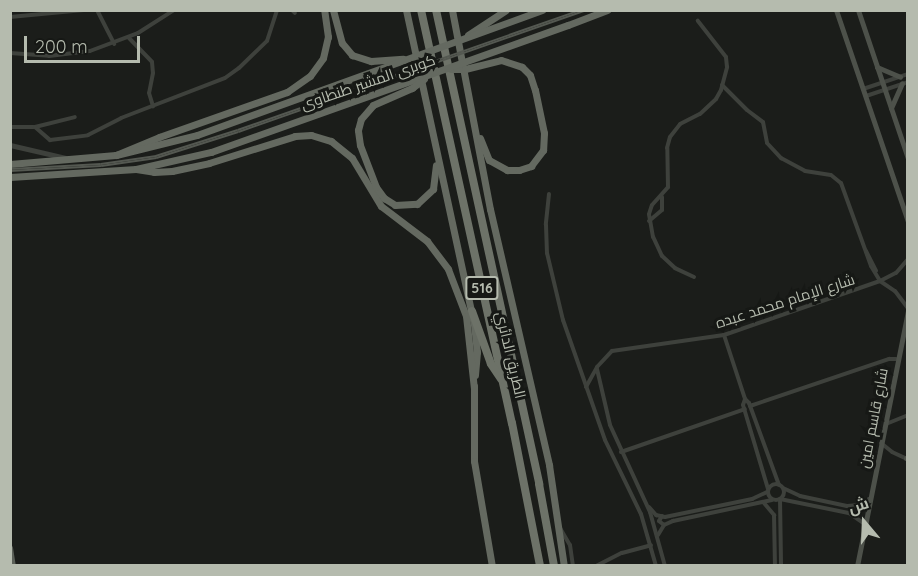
<!DOCTYPE html>
<html>
<head>
<meta charset="utf-8">
<style>
	body { margin:0 }
	#map { position:relative; width:918px; height:576px; overflow:hidden; background:#1b1d1a; font-family:Quicksand,Cairo,sans-serif }
	div>[style] { position:absolute }
	.minor>* { height:4px; margin:-2px; padding:0 2px; transform-origin:2px; border-radius:2px; background:#3e413c }
	.minor>.ring { margin:-2px; padding:0; box-sizing:content-box; background:none; border:4px solid #3e413c; border-radius:50% }
	.tertiary>* { height:5px; margin:-2.5px; padding:0 2.5px; transform-origin:2.5px; border-radius:2.5px; background:#3e413c }
	.secondary>* { height:5px; margin:-2.5px; padding:0 2.5px; transform-origin:2.5px; border-radius:2.5px; background:#4d514a }
	.primary>* { height:6px; margin:-3px; padding:0 3px; transform-origin:3px; border-radius:3px; background:#5b6058 }
	.trunk>* { height:7px; margin:-3.5px; padding:0 3.5px; transform-origin:3.5px; border-radius:3.5px; background:#646960 }
	.motorway>* { height:8px; margin:-4px; padding:0 4px; transform-origin:4px; border-radius:4px; background:#6d7268 }
	.rail>* { height:4px; margin-top:-2px; transform-origin:0; background:repeating-linear-gradient(90deg,#161815 0 4.5px,#545851 0 9px); box-sizing:border-box; border-block:2px solid #545851 }
	.trunk-bridge>* { height:7px; margin:-3.5px; padding:0 3.5px; transform-origin:3.5px; border-radius:3.5px; background:#646960 }
	span { translate:-50% -50%; white-space:nowrap; text-align:center; line-height:1.15; -webkit-text-stroke:6px #161815; paint-order:stroke }
	.shield-label span { padding:2px 4px; background:#161815; border:2px solid; border-radius:4px; -webkit-text-stroke-width:0 }
	.shield-label { font-size:14px; color:#b5bbae; font-weight:700 }
	.street-label { font-size:15px; color:#b5bbae }
	.frame { position:absolute; inset:0; border:12px solid #b5bbae; pointer-events:none }
	.north { position:absolute; left:834px; top:492px; width:60px; height:60px; -webkit-text-stroke:4px #161815; paint-order:stroke; rotate:341deg; font-size:16px; font-weight:700; line-height:24px; text-align:center; color:#b5bbae }
	.north::after { content:''; display:block; margin:auto; width:21px; height:27px; background:#b5bbae; clip-path:polygon(50% 0,100% 100%,50% 72%,0 100%) }
	.scale { position:absolute; left:24px; top:36px; width:116px; height:27px; box-sizing:border-box; border:3px solid #b5bbae; border-top:0; padding-left:8px; font-size:18px; line-height:21px; white-space:nowrap; color:#b5bbae; -webkit-text-stroke:4px #161815; paint-order:stroke }
</style>
</head>
<body>
<div id="map">
	<div class="minor">
		<div style="left:97px;top:10px;width:38px;rotate:63deg"></div>
		<div style="left:292px;top:10px;width:4px;rotate:45deg"></div>
		<div style="left:10px;top:17px;width:74px;rotate:-5.4deg"></div>
		<div style="left:129px;top:38px;width:33px;rotate:46deg"></div>
		<div style="left:152px;top:62px;width:11px;rotate:85deg"></div>
		<div style="left:153px;top:73px;width:20px;rotate:101deg"></div>
		<div style="left:149px;top:93px;width:14px;rotate:73deg"></div>
		<div style="left:10px;top:53px;width:39px;rotate:4deg"></div>
		<div style="left:49px;top:56px;width:41px;rotate:-7deg"></div>
		<div style="left:90px;top:51px;width:51px;rotate:-20.6deg"></div>
		<div style="left:138px;top:33px;width:43px;rotate:-32.6deg"></div>
		<div style="left:722px;top:85px;width:35px;rotate:45deg"></div>
		<div style="left:747px;top:110px;width:20px;rotate:37deg"></div>
		<div style="left:763px;top:122px;width:21px;rotate:79deg"></div>
		<div style="left:767px;top:143px;width:21px;rotate:47deg"></div>
		<div style="left:781px;top:158px;width:27px;rotate:28deg"></div>
		<div style="left:805px;top:171px;width:26px;rotate:9deg"></div>
		<div style="left:831px;top:175px;width:13px;rotate:39deg"></div>
		<div style="left:841px;top:183px;width:88px;rotate:70.1deg"></div>
		<div style="left:871px;top:266px;width:17px;rotate:59deg"></div>
		<div style="left:880px;top:281px;width:18px;rotate:34deg"></div>
		<div style="left:895px;top:291px;width:21px;rotate:53deg"></div>
		<div style="left:863px;top:89px;width:47px;rotate:-18.4deg"></div>
		<div style="left:866px;top:96px;width:44px;rotate:-18.4deg"></div>
		<div style="left:10px;top:127px;width:25px"></div>
		<div style="left:35px;top:127px;width:41px;rotate:-14deg"></div>
		<div style="left:35px;top:127px;width:20px;rotate:41deg"></div>
		<div style="left:50px;top:140px;width:38px;rotate:-7deg"></div>
		<div style="left:88px;top:135px;width:37px;rotate:-27deg"></div>
		<div style="left:121px;top:118px;width:111px;rotate:-21deg"></div>
		<div style="left:225px;top:78px;width:17px;rotate:-36deg"></div>
		<div style="left:239px;top:68px;width:39px;rotate:-44deg"></div>
		<div style="left:267px;top:41px;width:33px;rotate:-72deg"></div>
		<div style="left:549px;top:194px;width:31px;rotate:96deg"></div>
		<div style="left:546px;top:225px;width:28px;rotate:88deg"></div>
		<div style="left:547px;top:253px;width:69px;rotate:76.6deg"></div>
		<div style="left:563px;top:320px;width:127px;rotate:70.7deg"></div>
		<div style="left:605px;top:440px;width:82px;rotate:64.1deg"></div>
		<div style="left:641px;top:514px;width:54px;rotate:73.9deg"></div>
		<div style="left:649px;top:221px;width:17px;rotate:-40deg"></div>
		<div style="left:662px;top:210px;width:13px;rotate:-90deg"></div>
		<div style="left:866px;top:251px;width:22px;rotate:63deg"></div>
		<div style="left:694px;top:277px;width:21px;rotate:-155deg"></div>
		<div style="left:675px;top:268px;width:18px;rotate:-137deg"></div>
		<div style="left:662px;top:256px;width:21px;rotate:-115deg"></div>
		<div style="left:653px;top:237px;width:23px;rotate:-100deg"></div>
		<div style="left:649px;top:214px;width:9px;rotate:-72deg"></div>
		<div style="left:652px;top:205px;width:24px;rotate:-48deg"></div>
		<div style="left:668px;top:187px;width:39px;rotate:-91deg"></div>
		<div style="left:667px;top:148px;width:11px;rotate:-75deg"></div>
		<div style="left:670px;top:137px;width:16px;rotate:-52deg"></div>
		<div style="left:680px;top:124px;width:22px;rotate:-27deg"></div>
		<div style="left:700px;top:114px;width:22px;rotate:-43deg"></div>
		<div style="left:716px;top:99px;width:10px;rotate:-61deg"></div>
		<div style="left:721px;top:90px;width:24px;rotate:-75deg"></div>
		<div style="left:727px;top:67px;width:10px;rotate:-96deg"></div>
		<div style="left:726px;top:57px;width:46px;rotate:-127.9deg"></div>
		<div style="left:724px;top:335px;width:67px;rotate:71.8deg"></div>
		<div style="left:745px;top:399px;width:6px;rotate:45deg"></div>
		<div style="left:749px;top:403px;width:87px;rotate:69.9deg"></div>
		<div style="left:597px;top:369px;width:57px;rotate:76.9deg"></div>
		<div style="left:610px;top:425px;width:96px;rotate:65.3deg"></div>
		<div style="left:650px;top:512px;width:56px;rotate:74.5deg"></div>
		<div style="left:586px;top:387px;width:23px;rotate:-61deg"></div>
		<div style="left:597px;top:367px;width:22px;rotate:-47deg"></div>
		<div style="left:612px;top:351px;width:113px;rotate:-8.1deg"></div>
		<div style="left:724px;top:335px;width:165px;rotate:-19.1deg"></div>
		<div style="left:880px;top:281px;width:18px;rotate:-27deg"></div>
		<div style="left:896px;top:273px;width:18px;rotate:-49deg"></div>
		<div style="left:745px;top:399px;width:6px;rotate:108deg"></div>
		<div style="left:743px;top:405px;width:88px;rotate:73.4deg"></div>
		<div style="left:750px;top:406px;width:147px;rotate:-18.7deg"></div>
		<div style="left:889px;top:359px;width:7px"></div>
		<div style="left:886px;top:424px;width:24px;rotate:-22deg"></div>
		<div style="left:881px;top:443px;width:14px;rotate:39deg"></div>
		<div style="left:892px;top:452px;width:17px;rotate:25deg"></div>
		<div style="left:621px;top:452px;width:131px;rotate:-19.1deg"></div>
		<div class="ring" style="left:768px;top:484px;width:12px;height:12px"></div>
		<div style="left:783px;top:488px;width:19px;rotate:25deg"></div>
		<div style="left:800px;top:496px;width:48px;rotate:12deg"></div>
		<div style="left:847px;top:506px;width:12px;rotate:-5deg"></div>
		<div style="left:859px;top:505px;width:12px;rotate:-31deg"></div>
		<div style="left:780px;top:499px;width:70px;rotate:11.5deg"></div>
		<div style="left:849px;top:513px;width:19px;rotate:35deg"></div>
		<div style="left:780px;top:499px;width:67px;rotate:89.1deg"></div>
		<div style="left:764px;top:503px;width:16px;rotate:50deg"></div>
		<div style="left:774px;top:515px;width:51px;rotate:88.9deg"></div>
		<div style="left:649px;top:507px;width:11px;rotate:49deg"></div>
		<div style="left:656px;top:515px;width:9px;rotate:13deg"></div>
		<div style="left:665px;top:517px;width:89px;rotate:-11.7deg"></div>
		<div style="left:752px;top:499px;width:17px;rotate:-25deg"></div>
		<div style="left:662px;top:516px;width:6px;rotate:121deg"></div>
		<div style="left:659px;top:521px;width:6px;rotate:39deg"></div>
		<div style="left:560px;top:528px;width:20px;rotate:60deg"></div>
		<div style="left:570px;top:545px;width:21px;rotate:82deg"></div>
		<div style="left:658px;top:535px;width:12px;rotate:-59deg"></div>
		<div style="left:664px;top:525px;width:10px;rotate:-24deg"></div>
		<div style="left:673px;top:521px;width:101px;rotate:-12deg"></div>
		<div style="left:596px;top:566px;width:29px;rotate:-27deg"></div>
		<div style="left:622px;top:553px;width:30px;rotate:-15deg"></div>
	</div>
	<div class="tertiary">
		<div style="left:10px;top:145px;width:57px;rotate:13.1deg"></div>
	</div>
	<div class="secondary">
		<div style="left:836px;top:10px;width:223px;rotate:71.2deg"></div>
		<div style="left:858px;top:10px;width:157px;rotate:71.4deg"></div>
		<div style="left:877px;top:67px;width:25px;rotate:23deg"></div>
		<div style="left:891px;top:108px;width:27px;rotate:-66deg"></div>
		<div style="left:906px;top:458px;width:2px"></div>
		<div style="left:857px;top:566px;width:261px;rotate:-78.7deg"></div>
	</div>
	<div class="primary">
		<div style="left:10px;top:548px;width:18px;rotate:81deg"></div>
	</div>
	<div class="trunk">
		<div style="left:333px;top:10px;width:34px;rotate:75deg"></div>
		<div style="left:342px;top:43px;width:16px;rotate:50deg"></div>
		<div style="left:352px;top:55px;width:20px;rotate:18deg"></div>
		<div style="left:371px;top:61px;width:32px;rotate:-4deg"></div>
		<div style="left:406px;top:10px;width:321px;rotate:77.8deg"></div>
		<div style="left:474px;top:324px;width:28px;rotate:84deg"></div>
		<div style="left:477px;top:352px;width:23px;rotate:95deg"></div>
		<div style="left:452px;top:10px;width:203px;rotate:79.2deg"></div>
		<div style="left:490px;top:209px;width:263px;rotate:77deg"></div>
		<div style="left:549px;top:465px;width:102px;rotate:81.6deg"></div>
		<div style="left:568px;top:25px;width:42px;rotate:-21deg"></div>
		<div style="left:468px;top:35px;width:45px;rotate:-33.3deg"></div>
		<div style="left:480px;top:138px;width:24px;rotate:68deg"></div>
		<div style="left:489px;top:160px;width:21px;rotate:29deg"></div>
		<div style="left:507px;top:170px;width:12px"></div>
		<div style="left:519px;top:170px;width:13px;rotate:-18deg"></div>
		<div style="left:531px;top:166px;width:20px;rotate:-53deg"></div>
		<div style="left:10px;top:164px;width:106px;rotate:-4.9deg"></div>
		<div style="left:116px;top:155px;width:47px;rotate:-22.7deg"></div>
		<div style="left:159px;top:137px;width:136px;rotate:-19.4deg"></div>
		<div style="left:287px;top:92px;width:28px;rotate:-35deg"></div>
		<div style="left:310px;top:76px;width:22px;rotate:-54deg"></div>
		<div style="left:323px;top:58px;width:22px;rotate:-77deg"></div>
		<div style="left:328px;top:37px;width:27px;rotate:-98deg"></div>
		<div style="left:10px;top:177px;width:126px;rotate:-3.6deg"></div>
		<div style="left:136px;top:169px;width:18px;rotate:9deg"></div>
		<div style="left:154px;top:172px;width:18px;rotate:-3deg"></div>
		<div style="left:172px;top:171px;width:38px;rotate:-12deg"></div>
		<div style="left:209px;top:163px;width:90px;rotate:-17.4deg"></div>
		<div style="left:295px;top:136px;width:16px;rotate:-4deg"></div>
		<div style="left:311px;top:135px;width:21px;rotate:17deg"></div>
		<div style="left:331px;top:141px;width:27px;rotate:39deg"></div>
		<div style="left:352px;top:158px;width:56px;rotate:58.9deg"></div>
		<div style="left:381px;top:206px;width:58px;rotate:37.3deg"></div>
		<div style="left:427px;top:241px;width:35px;rotate:53deg"></div>
		<div style="left:448px;top:269px;width:50px;rotate:69deg"></div>
		<div style="left:466px;top:316px;width:73px;rotate:83.7deg"></div>
		<div style="left:376px;top:187px;width:14px;rotate:54deg"></div>
		<div style="left:384px;top:198px;width:13px;rotate:32deg"></div>
		<div style="left:395px;top:205px;width:22px;rotate:-3deg"></div>
		<div style="left:417px;top:204px;width:22px;rotate:-43deg"></div>
		<div style="left:433px;top:189px;width:24px;rotate:-83deg"></div>
		<div style="left:474px;top:386px;width:75px;rotate:90deg"></div>
		<div style="left:474px;top:461px;width:107px;rotate:80.3deg"></div>
	</div>
	<div class="motorway">
		<div style="left:421px;top:10px;width:423px;rotate:77.6deg"></div>
		<div style="left:512px;top:423px;width:146px;rotate:78.9deg"></div>
		<div style="left:436px;top:10px;width:485px;rotate:77.7deg"></div>
		<div style="left:539px;top:484px;width:83px;rotate:79.6deg"></div>
		<div style="left:472px;top:311px;width:56px;rotate:70.3deg"></div>
		<div style="left:491px;top:364px;width:18px;rotate:56deg"></div>
	</div>
	<div class="rail">
		<div style="left:10px;top:170px;width:91px;rotate:-3.1deg"></div>
		<div style="left:101px;top:165px;width:56px;rotate:-8.3deg"></div>
		<div style="left:156px;top:157px;width:86px;rotate:-17.6deg"></div>
		<div style="left:238px;top:131px;width:366px;rotate:-19.3deg"></div>
	</div>
	<div class="trunk-bridge">
		<div style="left:451px;top:69px;width:14px"></div>
		<div style="left:465px;top:69px;width:37px;rotate:-14deg"></div>
		<div style="left:501px;top:60px;width:22px;rotate:18deg"></div>
		<div style="left:522px;top:67px;width:11px;rotate:45deg"></div>
		<div style="left:530px;top:75px;width:16px;rotate:72deg"></div>
		<div style="left:535px;top:90px;width:44px;rotate:78.2deg"></div>
		<div style="left:544px;top:133px;width:17px;rotate:93deg"></div>
		<div style="left:116px;top:155px;width:83px;rotate:-13.9deg"></div>
		<div style="left:197px;top:135px;width:367px;rotate:-19.9deg"></div>
		<div style="left:136px;top:169px;width:77px;rotate:-12.8deg"></div>
		<div style="left:211px;top:152px;width:379px;rotate:-19.6deg"></div>
		<div style="left:376px;top:187px;width:45px;rotate:-110.9deg"></div>
		<div style="left:360px;top:145px;width:15px;rotate:-98deg"></div>
		<div style="left:358px;top:130px;width:11px;rotate:-75deg"></div>
		<div style="left:361px;top:119px;width:18px;rotate:-49deg"></div>
		<div style="left:373px;top:105px;width:43px;rotate:-23.6deg"></div>
		<div style="left:412px;top:88px;width:15px;rotate:-37deg"></div>
	</div>
	<div class="shield-label">
		<span style="left:482px;top:288px">516</span>
	</div>
	<div class="street-label">
		<span style="left:368px;top:82px;rotate:-19deg">كوبرى المشير طنطاوى</span>
		<span style="left:785px;top:301px;rotate:-18deg">شارع الإمام محمد عبده</span>
		<span style="left:511px;top:355px;rotate:77deg">الطريق الدائري</span>
		<span style="left:873px;top:418px;rotate:-79deg">شارع قاسم امين</span>
	</div>
	<div class="frame"></div>
	<div class="north">ش</div>
	<div class="scale">200 m</div>
</div>
</body>
</html>
